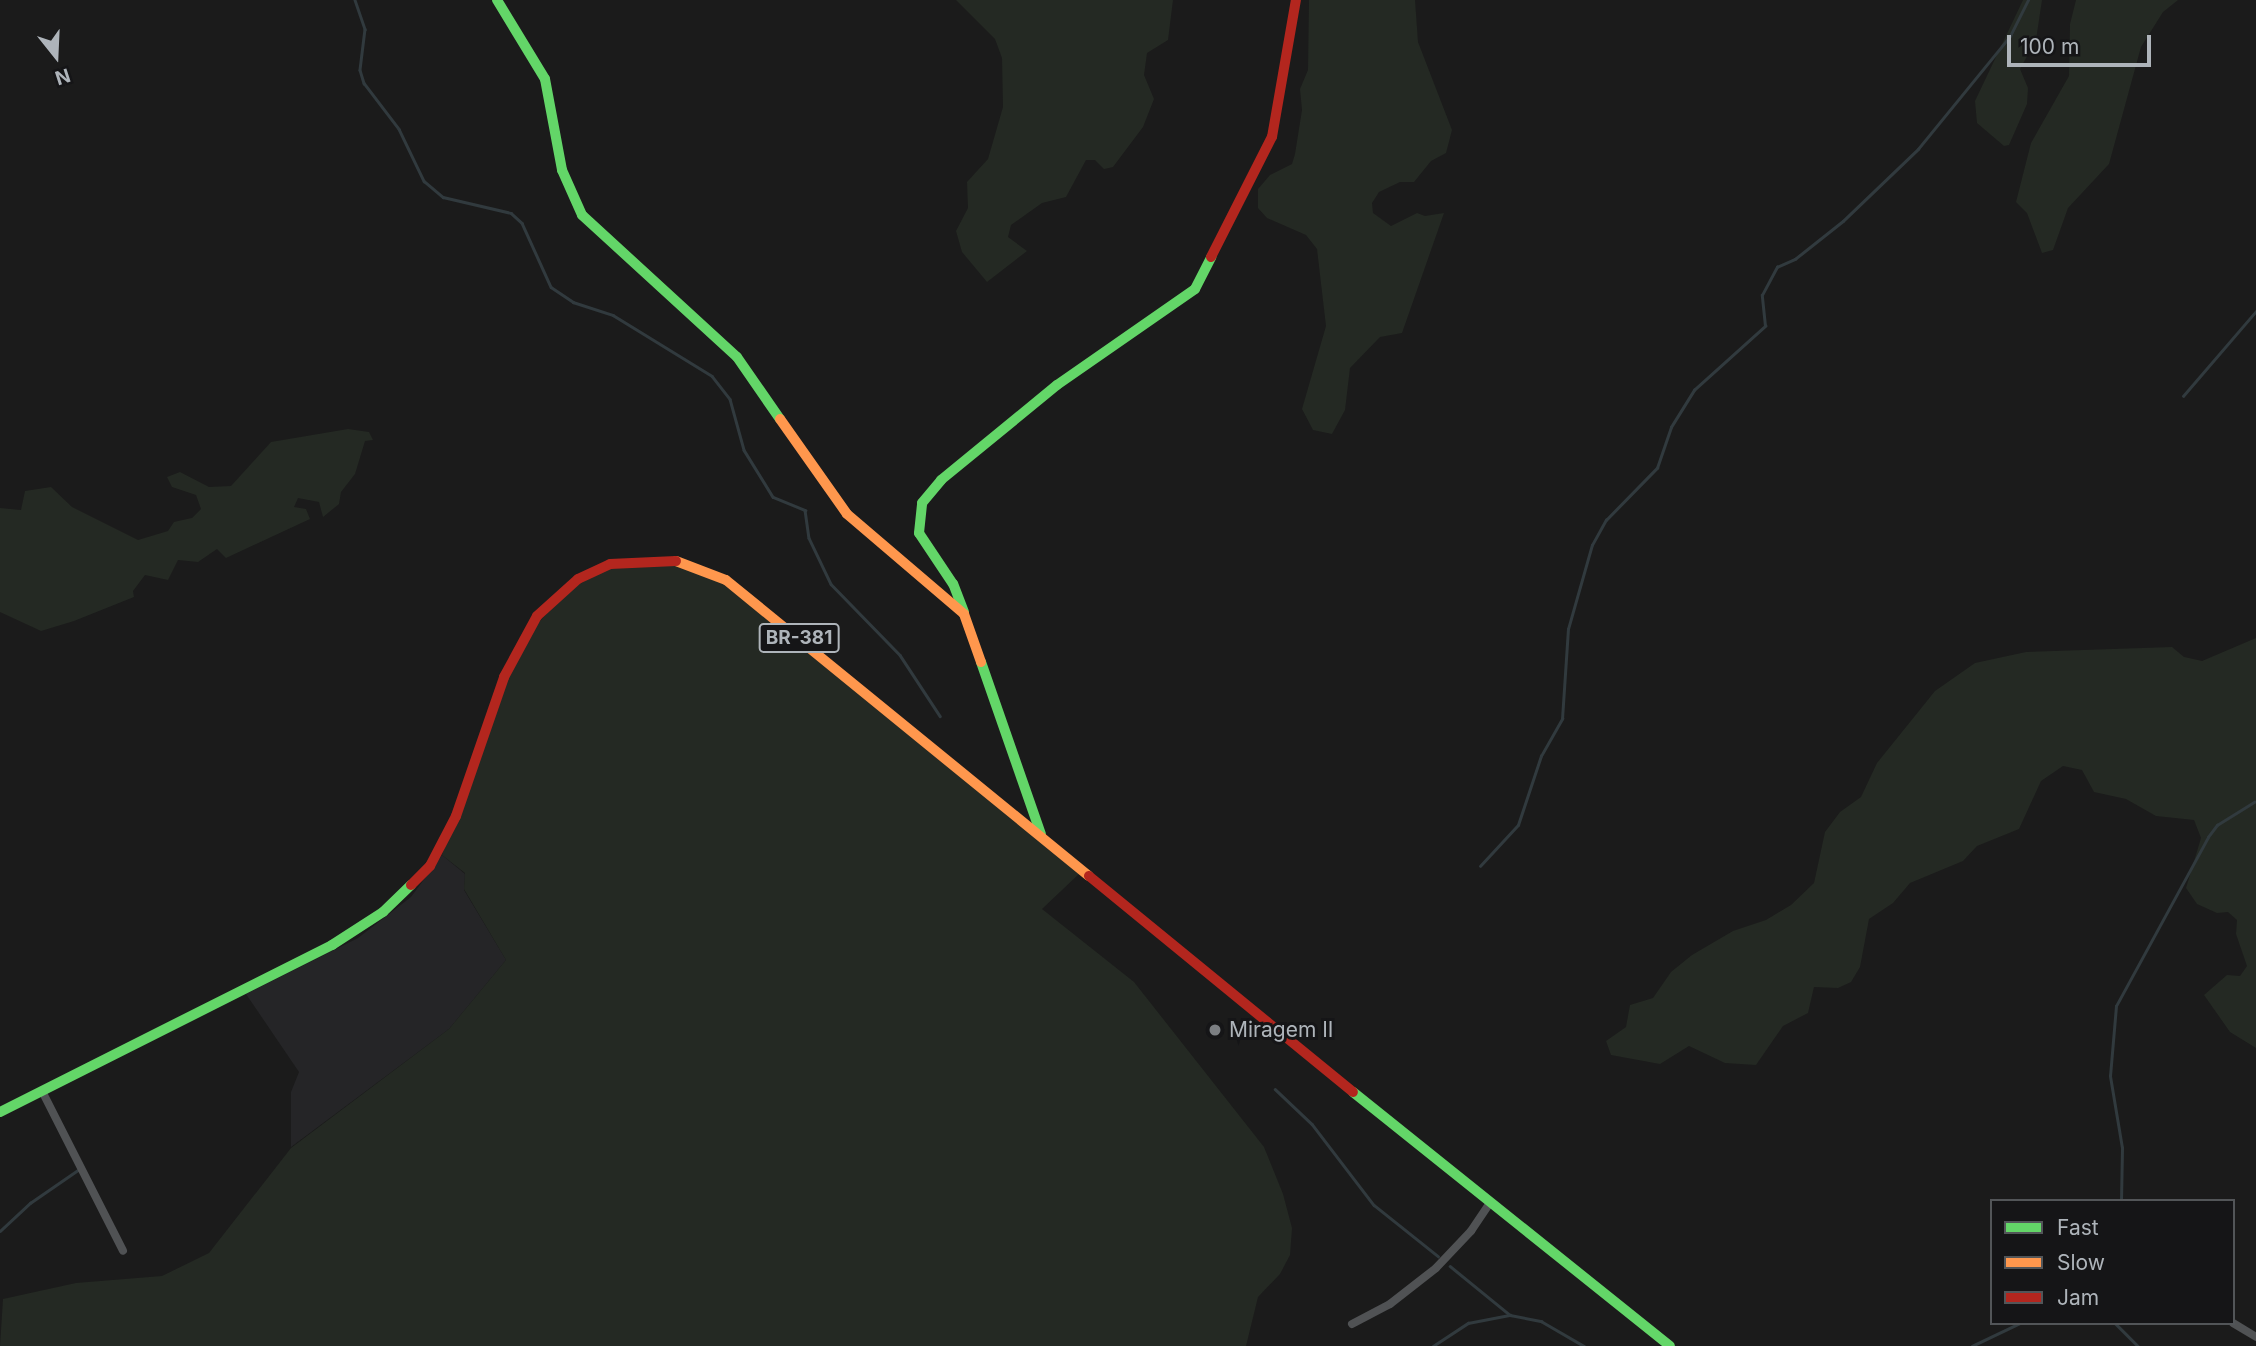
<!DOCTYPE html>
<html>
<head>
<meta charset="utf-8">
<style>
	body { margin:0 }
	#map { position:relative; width:2256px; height:1346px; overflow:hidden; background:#1b1b1b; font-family:Inter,sans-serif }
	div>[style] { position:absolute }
	.built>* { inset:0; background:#252527 }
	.green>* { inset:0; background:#242923 }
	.stream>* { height:2.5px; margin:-1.25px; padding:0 1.25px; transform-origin:1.25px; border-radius:1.25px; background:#313a3e }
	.street>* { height:8px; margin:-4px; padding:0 4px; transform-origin:4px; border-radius:4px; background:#505254 }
	.fast>* { height:10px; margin:-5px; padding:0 5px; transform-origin:5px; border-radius:5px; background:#63d668 }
	.slow>* { height:10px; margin:-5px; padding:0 5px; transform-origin:5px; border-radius:5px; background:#ff974d }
	.jam>* { height:10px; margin:-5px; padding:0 5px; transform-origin:5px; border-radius:5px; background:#b3261e }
	.dots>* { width:19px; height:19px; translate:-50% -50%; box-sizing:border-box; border:4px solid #151517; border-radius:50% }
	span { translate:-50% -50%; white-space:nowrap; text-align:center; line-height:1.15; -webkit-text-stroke:6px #151517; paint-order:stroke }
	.shield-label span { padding:2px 5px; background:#151517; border:2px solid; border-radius:5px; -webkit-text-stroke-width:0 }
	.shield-label { font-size:19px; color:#aeb4ba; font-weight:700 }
	.poi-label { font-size:21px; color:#aeb4ba }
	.left { translate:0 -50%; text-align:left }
	.legend { position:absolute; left:1990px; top:1199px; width:245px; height:126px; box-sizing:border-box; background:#151517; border:2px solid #525558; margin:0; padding:9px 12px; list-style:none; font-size:21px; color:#aeb4ba }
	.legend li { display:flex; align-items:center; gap:14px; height:35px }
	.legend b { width:35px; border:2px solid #525558 }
	.north { position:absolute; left:21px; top:21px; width:70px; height:70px; -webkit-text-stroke:5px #151517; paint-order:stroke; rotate:162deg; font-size:19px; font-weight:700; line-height:28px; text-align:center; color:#aeb4ba }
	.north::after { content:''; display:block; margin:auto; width:24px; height:32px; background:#aeb4ba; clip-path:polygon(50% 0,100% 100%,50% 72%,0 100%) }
	.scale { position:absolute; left:2007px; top:35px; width:144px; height:32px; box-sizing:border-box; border:4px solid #aeb4ba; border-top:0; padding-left:9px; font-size:21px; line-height:24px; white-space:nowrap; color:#aeb4ba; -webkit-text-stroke:5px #151517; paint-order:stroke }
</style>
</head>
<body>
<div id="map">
	<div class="built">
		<div style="clip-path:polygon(442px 855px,465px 874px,464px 890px,506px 960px,449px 1029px,291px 1147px,291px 1092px,299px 1072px,246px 994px,358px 938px,411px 897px)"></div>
	</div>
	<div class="green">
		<div style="clip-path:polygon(956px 0,1173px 0,1168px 40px,1147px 53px,1144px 75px,1154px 99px,1143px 127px,1113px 167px,1104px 169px,1095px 160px,1086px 160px,1066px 197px,1042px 203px,1011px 225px,1008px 237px,1027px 251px,987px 282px,962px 252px,956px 231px,968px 208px,967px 182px,988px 159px,1003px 107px,1002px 58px,995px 39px)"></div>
		<div style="clip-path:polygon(1309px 0,1415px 0,1418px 42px,1452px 130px,1446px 153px,1431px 161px,1414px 182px,1400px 182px,1379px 192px,1372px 203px,1373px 213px,1391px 226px,1417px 213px,1425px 216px,1444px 213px,1402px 333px,1380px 337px,1350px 368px,1345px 410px,1332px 434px,1313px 430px,1302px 409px,1326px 326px,1317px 249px,1306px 235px,1267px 218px,1258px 208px,1258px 189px,1270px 175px,1292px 164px,1295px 154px,1302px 110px,1300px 89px,1308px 70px)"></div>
		<div style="clip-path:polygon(2023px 0,2042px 0,2036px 40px,2020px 69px,2028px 88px,2027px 104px,2009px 145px,2004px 146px,1977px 123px,1975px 101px)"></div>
		<div style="clip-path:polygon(2076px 0,2178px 0,2163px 12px,2141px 47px,2109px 164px,2068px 208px,2053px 250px,2042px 253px,2027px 213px,2016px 202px,2031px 143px,2069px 76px,2070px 24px)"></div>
		<div style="clip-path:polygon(348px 429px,369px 432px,373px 440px,365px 441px,355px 474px,341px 492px,339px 504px,323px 517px,319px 502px,298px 498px,294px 507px,306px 509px,310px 519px,226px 558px,217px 549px,198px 562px,178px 560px,168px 580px,145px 575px,133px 591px,134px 597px,74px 621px,41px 631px,0 612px,0 508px,21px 510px,25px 491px,51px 487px,72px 507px,138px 540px,168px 531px,174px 522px,192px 518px,201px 509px,196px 495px,172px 487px,167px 477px,180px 472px,209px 487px,231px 486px,271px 442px)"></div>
		<div style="clip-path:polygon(683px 564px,717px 579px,1080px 873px,1042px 909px,1134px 982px,1264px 1147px,1283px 1194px,1292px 1228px,1290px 1255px,1280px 1274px,1258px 1297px,1246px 1346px,0 1346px,3px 1299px,76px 1283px,162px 1276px,209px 1253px,291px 1148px,449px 1029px,506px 960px,464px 889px,465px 873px,442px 855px,506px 682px,532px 630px,565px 593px,606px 568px)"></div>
		<div style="clip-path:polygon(2256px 638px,2256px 1048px,2230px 1032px,2204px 995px,2227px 975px,2240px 976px,2247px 966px,2236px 934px,2237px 920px,2228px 912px,2217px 913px,2197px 904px,2186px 888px,2201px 838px,2194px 820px,2156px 816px,2126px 799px,2094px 792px,2082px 770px,2063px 766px,2041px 781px,2019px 829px,1977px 846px,1963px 861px,1910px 883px,1893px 903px,1869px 919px,1860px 967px,1851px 982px,1838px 988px,1814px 987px,1808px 1013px,1783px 1026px,1756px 1065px,1725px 1063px,1689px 1046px,1660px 1064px,1611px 1055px,1606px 1041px,1626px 1027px,1630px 1005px,1653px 998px,1671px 972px,1692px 955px,1733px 931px,1766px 920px,1791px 905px,1814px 883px,1825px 832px,1840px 812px,1861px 797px,1877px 763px,1935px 691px,1975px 663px,2026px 652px,2172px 647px,2184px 657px,2202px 661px)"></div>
	</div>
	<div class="stream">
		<div style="left:355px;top:0;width:31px;rotate:71deg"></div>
		<div style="left:365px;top:29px;width:41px;rotate:97deg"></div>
		<div style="left:360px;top:70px;width:14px;rotate:73deg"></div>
		<div style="left:364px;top:83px;width:58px;rotate:52.7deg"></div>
		<div style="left:399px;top:129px;width:58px;rotate:64.3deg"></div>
		<div style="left:424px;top:181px;width:25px;rotate:40deg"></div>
		<div style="left:443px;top:197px;width:70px;rotate:13.2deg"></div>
		<div style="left:511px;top:213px;width:15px;rotate:42deg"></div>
		<div style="left:522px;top:223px;width:70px;rotate:65.6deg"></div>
		<div style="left:551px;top:287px;width:27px;rotate:34deg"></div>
		<div style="left:573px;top:302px;width:42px;rotate:18deg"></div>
		<div style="left:613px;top:315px;width:116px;rotate:31.6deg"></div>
		<div style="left:712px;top:376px;width:29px;rotate:52deg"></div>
		<div style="left:730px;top:399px;width:53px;rotate:74.6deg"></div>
		<div style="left:744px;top:450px;width:55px;rotate:58.3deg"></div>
		<div style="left:773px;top:497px;width:35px;rotate:22deg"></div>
		<div style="left:805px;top:510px;width:28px;rotate:82deg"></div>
		<div style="left:809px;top:538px;width:51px;rotate:64.4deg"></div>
		<div style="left:831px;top:584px;width:99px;rotate:45.8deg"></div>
		<div style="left:900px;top:655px;width:73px;rotate:56.7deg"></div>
		<div style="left:2183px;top:396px;width:112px;rotate:-49.3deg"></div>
		<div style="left:1480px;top:866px;width:56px;rotate:-47.2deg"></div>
		<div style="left:1518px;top:825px;width:73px;rotate:-71.6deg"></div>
		<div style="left:1541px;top:756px;width:43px;rotate:-60.4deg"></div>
		<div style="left:1562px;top:719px;width:90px;rotate:-86.2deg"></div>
		<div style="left:1568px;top:629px;width:87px;rotate:-74.1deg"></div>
		<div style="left:1592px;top:545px;width:29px;rotate:-61deg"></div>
		<div style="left:1606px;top:520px;width:73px;rotate:-45.6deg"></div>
		<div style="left:1657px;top:468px;width:43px;rotate:-71.1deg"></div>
		<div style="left:1671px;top:427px;width:44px;rotate:-58.1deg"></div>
		<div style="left:1694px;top:390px;width:96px;rotate:-42deg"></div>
		<div style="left:1765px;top:326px;width:31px;rotate:-96deg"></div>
		<div style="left:1762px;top:295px;width:32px;rotate:-62deg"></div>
		<div style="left:1777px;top:267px;width:20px;rotate:-24deg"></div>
		<div style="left:1795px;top:259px;width:61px;rotate:-38.4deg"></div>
		<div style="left:1843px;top:221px;width:104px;rotate:-43.8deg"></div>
		<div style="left:1918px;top:149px;width:146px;rotate:-50.8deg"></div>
		<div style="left:2010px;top:36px;width:40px;rotate:-63.4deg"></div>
		<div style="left:1275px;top:1089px;width:51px;rotate:43.4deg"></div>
		<div style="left:1312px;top:1124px;width:102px;rotate:52.6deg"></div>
		<div style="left:1374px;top:1205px;width:82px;rotate:38.6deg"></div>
		<div style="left:2121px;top:1201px;width:53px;rotate:-88.9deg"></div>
		<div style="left:2122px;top:1148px;width:73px;rotate:-99.5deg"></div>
		<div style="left:2110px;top:1076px;width:70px;rotate:-85.1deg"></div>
		<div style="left:2116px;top:1006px;width:192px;rotate:-61.4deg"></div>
		<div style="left:2208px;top:837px;width:15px;rotate:-53deg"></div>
		<div style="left:2217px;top:825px;width:44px;rotate:-31.9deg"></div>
		<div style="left:0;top:1231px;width:41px;rotate:-43deg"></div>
		<div style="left:30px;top:1203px;width:58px;rotate:-34.5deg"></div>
		<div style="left:1450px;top:1266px;width:77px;rotate:39.2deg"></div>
		<div style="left:2115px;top:1323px;width:33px;rotate:45deg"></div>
		<div style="left:1433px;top:1346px;width:42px;rotate:-33.3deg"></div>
		<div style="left:1468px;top:1323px;width:43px;rotate:-10.8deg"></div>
		<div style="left:1510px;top:1315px;width:32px;rotate:11deg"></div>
		<div style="left:1541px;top:1321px;width:50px;rotate:30.2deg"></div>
		<div style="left:1972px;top:1346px;width:53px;rotate:-25.6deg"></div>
	</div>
	<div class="street">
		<div style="left:42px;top:1091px;width:179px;rotate:63.1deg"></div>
		<div style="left:2233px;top:1323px;width:27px;rotate:31deg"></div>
		<div style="left:1352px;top:1324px;width:43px;rotate:-27.8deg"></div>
		<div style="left:1390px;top:1304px;width:58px;rotate:-38deg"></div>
		<div style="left:1436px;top:1268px;width:51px;rotate:-46.6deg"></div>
		<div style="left:1471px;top:1231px;width:34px;rotate:-56deg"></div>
	</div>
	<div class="fast">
		<div style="left:497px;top:0;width:92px;rotate:58.7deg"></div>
		<div style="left:545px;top:79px;width:93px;rotate:79.4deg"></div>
		<div style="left:562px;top:170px;width:49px;rotate:66deg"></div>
		<div style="left:582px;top:215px;width:210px;rotate:42.5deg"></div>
		<div style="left:737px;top:357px;width:75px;rotate:55.3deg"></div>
		<div style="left:964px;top:612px;width:30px;rotate:-111deg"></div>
		<div style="left:953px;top:584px;width:61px;rotate:-123.7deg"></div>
		<div style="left:919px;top:533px;width:30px;rotate:-84deg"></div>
		<div style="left:922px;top:503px;width:30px;rotate:-50deg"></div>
		<div style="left:941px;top:480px;width:150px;rotate:-39.3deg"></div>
		<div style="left:1057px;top:385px;width:168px;rotate:-34.8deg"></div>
		<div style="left:1195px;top:289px;width:36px;rotate:-63deg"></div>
		<div style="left:981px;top:662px;width:182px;rotate:70.8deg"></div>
		<div style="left:1353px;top:1092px;width:406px;rotate:38.7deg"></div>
		<div style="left:0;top:1112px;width:372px;rotate:-26.7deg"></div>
		<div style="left:332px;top:945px;width:61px;rotate:-32.9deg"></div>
		<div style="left:383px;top:912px;width:39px;rotate:-44deg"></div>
	</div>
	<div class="slow">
		<div style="left:780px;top:419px;width:116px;rotate:54.8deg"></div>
		<div style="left:847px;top:514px;width:154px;rotate:40.5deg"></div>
		<div style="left:964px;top:614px;width:51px;rotate:70.5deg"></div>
		<div style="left:676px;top:561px;width:53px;rotate:20.8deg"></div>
		<div style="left:726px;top:580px;width:468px;rotate:39.2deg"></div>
	</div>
	<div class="jam">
		<div style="left:1211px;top:257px;width:135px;rotate:-63.1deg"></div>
		<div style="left:1272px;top:137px;width:139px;rotate:-80.1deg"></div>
		<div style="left:1089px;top:876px;width:341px;rotate:39.3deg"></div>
		<div style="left:411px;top:885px;width:27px;rotate:-45deg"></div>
		<div style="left:430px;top:866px;width:56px;rotate:-62.5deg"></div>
		<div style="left:456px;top:816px;width:147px;rotate:-70.9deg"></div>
		<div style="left:504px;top:677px;width:69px;rotate:-61.6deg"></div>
		<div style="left:537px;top:616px;width:55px;rotate:-42.1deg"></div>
		<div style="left:578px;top:579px;width:35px;rotate:-25deg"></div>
		<div style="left:610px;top:564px;width:66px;rotate:-2.6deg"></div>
	</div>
	<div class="dots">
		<div style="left:1215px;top:1030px;background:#7b7e82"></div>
	</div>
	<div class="shield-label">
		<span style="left:799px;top:638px">BR-381</span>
	</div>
	<div class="poi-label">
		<span class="left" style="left:1229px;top:1030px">Miragem II</span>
	</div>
	<ul class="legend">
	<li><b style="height:9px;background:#63d668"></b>Fast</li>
	<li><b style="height:9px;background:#ff974d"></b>Slow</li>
	<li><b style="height:9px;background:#b3261e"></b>Jam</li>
	</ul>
	<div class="north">N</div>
	<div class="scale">100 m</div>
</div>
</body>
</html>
